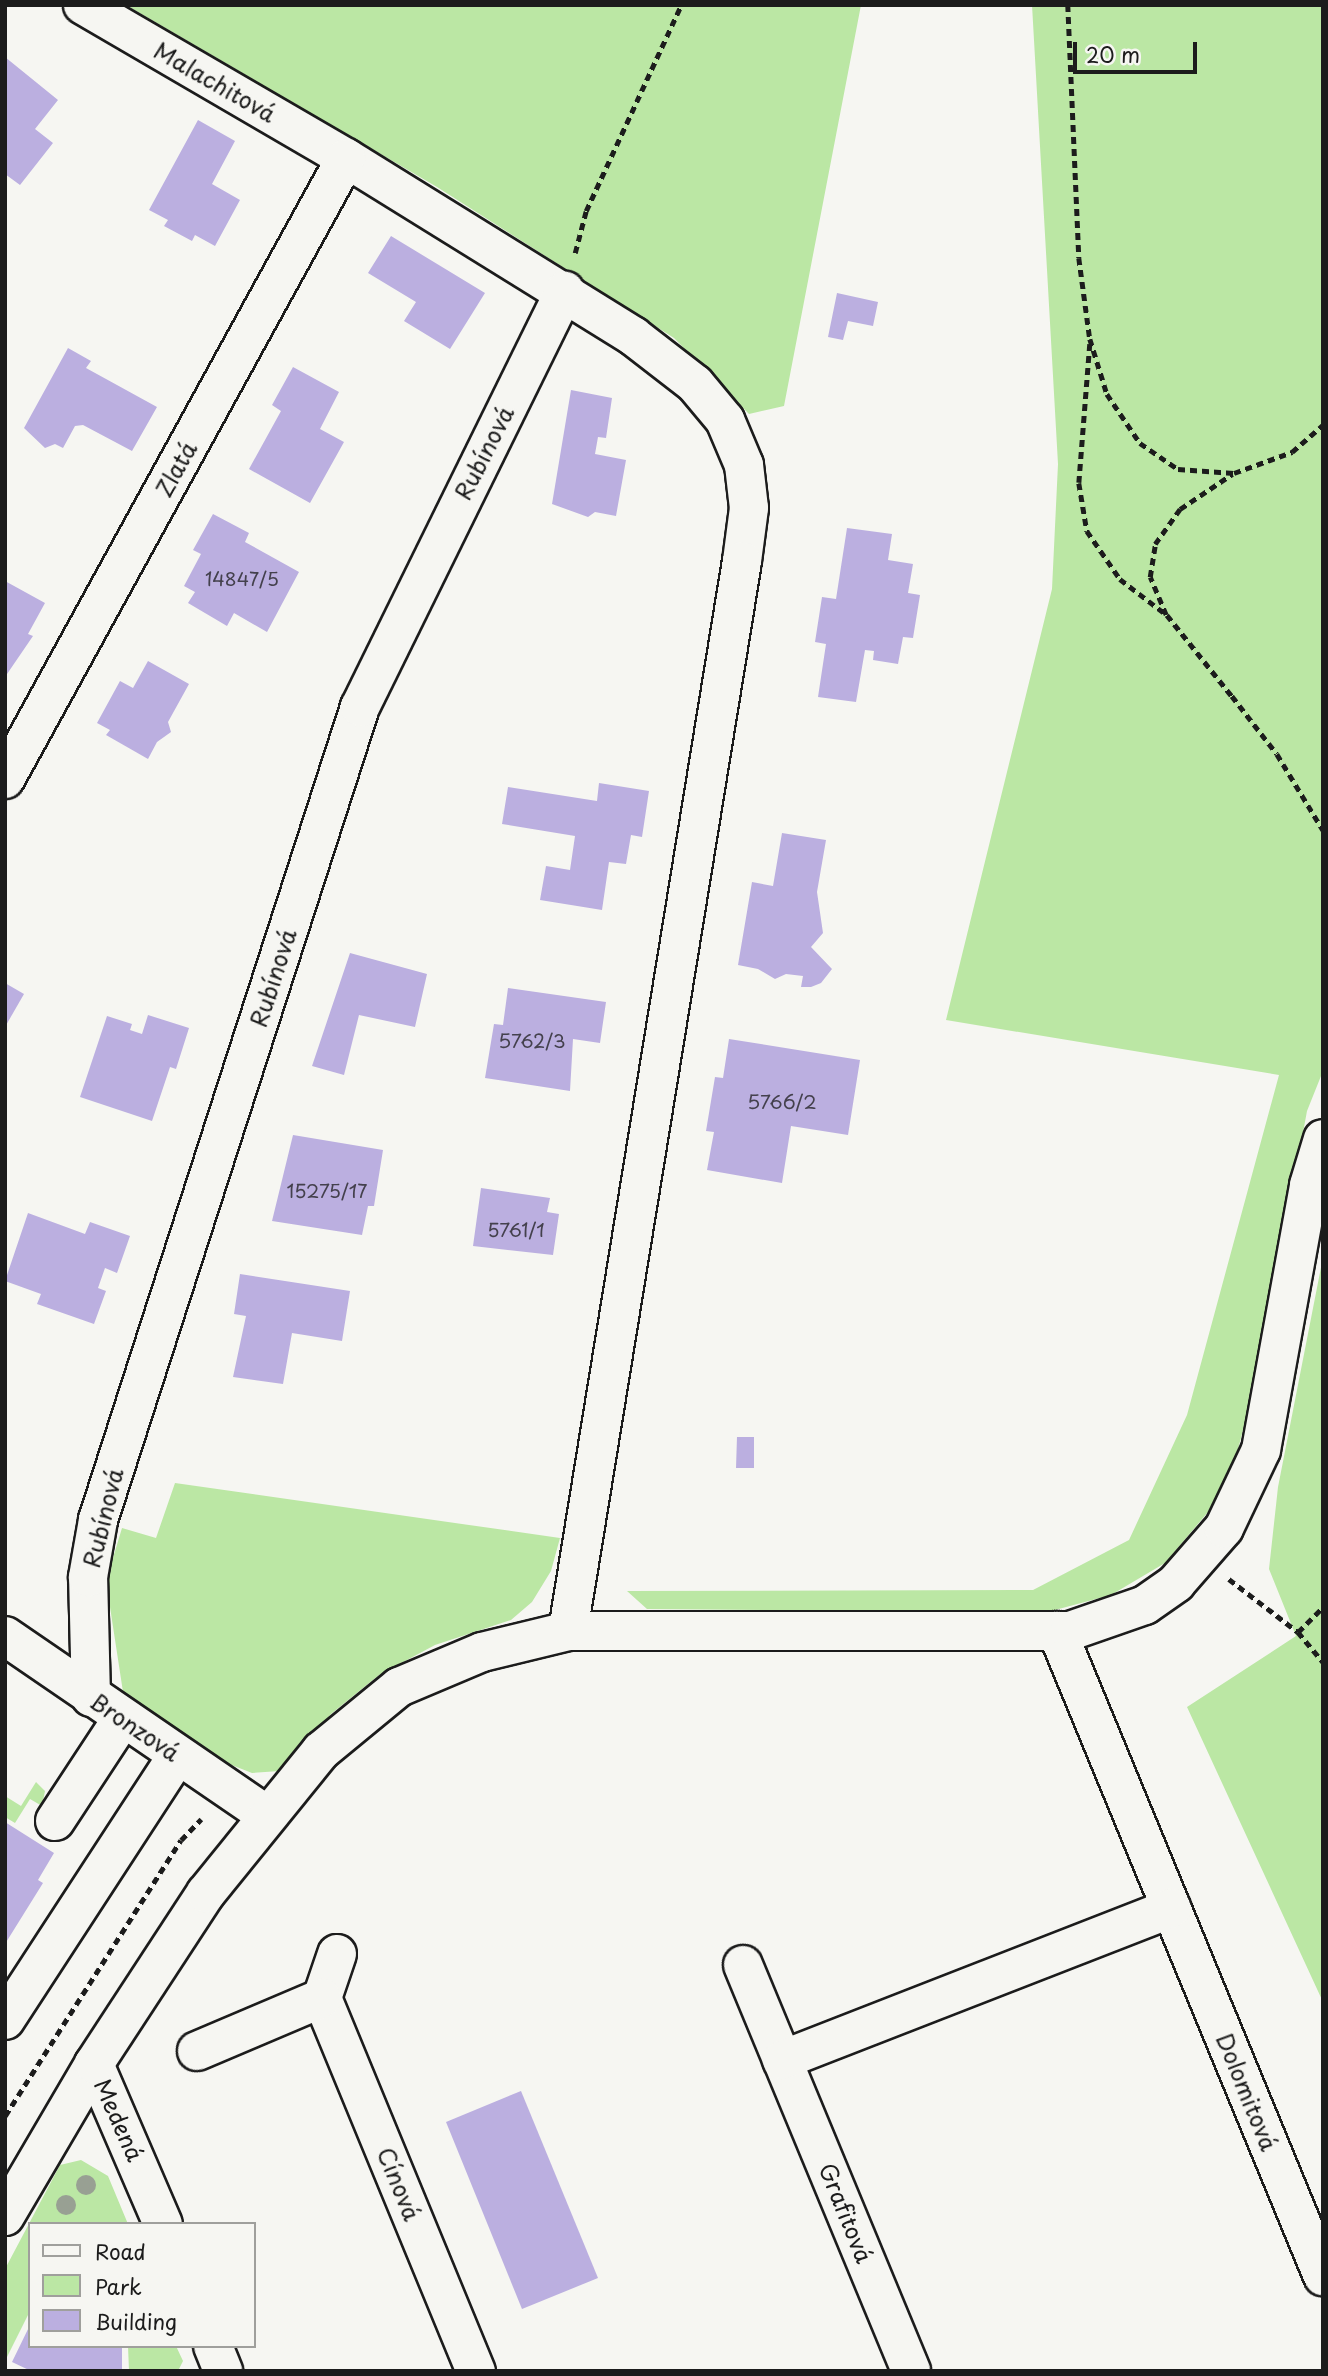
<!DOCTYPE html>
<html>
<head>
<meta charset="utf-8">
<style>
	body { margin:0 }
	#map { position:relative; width:1328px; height:2376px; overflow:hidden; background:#f6f6f2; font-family:"Playpen Sans",sans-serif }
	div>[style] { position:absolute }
	.green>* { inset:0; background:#bbe7a4 }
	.building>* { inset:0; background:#bbafe0 }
	.path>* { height:4.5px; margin-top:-2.25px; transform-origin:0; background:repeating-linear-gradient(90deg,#1c1c1c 0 7px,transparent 0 12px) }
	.roads { filter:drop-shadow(2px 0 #1c1c1c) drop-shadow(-2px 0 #1c1c1c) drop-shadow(0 2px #1c1c1c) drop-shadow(0 -2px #1c1c1c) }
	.minor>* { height:38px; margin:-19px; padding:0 19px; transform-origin:19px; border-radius:19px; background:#f6f6f2 }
	.trees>* { width:20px; height:20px; margin:-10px; border-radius:50%; background:#98a093 }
	span { translate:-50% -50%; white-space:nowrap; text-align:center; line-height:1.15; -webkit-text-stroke:5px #f6f6f2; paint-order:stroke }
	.number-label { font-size:19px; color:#44414d }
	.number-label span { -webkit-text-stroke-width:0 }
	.street-label { font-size:23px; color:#1c1c1c }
	.frame { position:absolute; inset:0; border:7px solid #1c1c1c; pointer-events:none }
	.legend { position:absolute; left:28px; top:2222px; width:228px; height:126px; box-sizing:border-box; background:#f6f6f2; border:2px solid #9f9f9c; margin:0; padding:9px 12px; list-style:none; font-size:21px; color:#1c1c1c }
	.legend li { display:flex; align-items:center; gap:14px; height:35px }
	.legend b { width:35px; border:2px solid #9f9f9c }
	.scale { position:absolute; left:1073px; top:42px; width:124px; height:32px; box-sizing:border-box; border:4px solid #1c1c1c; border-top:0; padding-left:9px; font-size:21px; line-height:24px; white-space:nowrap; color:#1c1c1c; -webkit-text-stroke:5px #f6f6f2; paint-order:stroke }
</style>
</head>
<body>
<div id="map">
	<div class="green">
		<div style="clip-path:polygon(126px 5px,861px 5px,784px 406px,749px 414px,674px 338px,437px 187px)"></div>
		<div style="clip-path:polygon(1032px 5px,1323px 5px,1323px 1071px,1307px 1111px,1260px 1365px,1237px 1453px,1208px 1512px,1165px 1563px,1111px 1595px,1055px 1610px,998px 1612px,647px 1609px,627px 1591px,1033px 1590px,1129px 1540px,1187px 1415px,1279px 1075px,946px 1020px,1052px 589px,1058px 464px)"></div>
		<div style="clip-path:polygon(1323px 1257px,1323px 2002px,1187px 1707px,1296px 1636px,1269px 1569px,1278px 1487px)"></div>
		<div style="clip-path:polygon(175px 1483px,560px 1538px,551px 1571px,532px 1602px,511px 1620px,435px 1645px,379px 1675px,331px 1714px,280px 1771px,252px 1773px,224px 1762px,129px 1701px,123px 1692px,106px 1581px,122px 1528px,156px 1538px)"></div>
		<div style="clip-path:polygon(36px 1782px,45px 1791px,42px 1806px,30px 1799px,15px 1823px,5px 1817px,5px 1796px,21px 1806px)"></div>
		<div style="clip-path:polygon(81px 2160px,108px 2176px,128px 2224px,30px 2224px,30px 2311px,5px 2361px,5px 2269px,60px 2165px)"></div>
		<div style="clip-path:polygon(128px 2346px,176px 2346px,183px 2361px,178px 2371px,129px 2371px)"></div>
	</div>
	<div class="building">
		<div style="clip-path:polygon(5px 57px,58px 100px,35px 129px,53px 143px,20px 185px,5px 174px)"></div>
		<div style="clip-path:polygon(198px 120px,235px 141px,212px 184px,240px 200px,215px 246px,195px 235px,192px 241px,164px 226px,168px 220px,149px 210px)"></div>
		<div style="clip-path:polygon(391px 236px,485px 293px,450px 349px,404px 321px,416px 302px,368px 273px)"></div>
		<div style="clip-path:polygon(837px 293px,878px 302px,873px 326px,848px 321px,843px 340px,828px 337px)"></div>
		<div style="clip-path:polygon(68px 348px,91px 361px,86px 368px,157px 407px,132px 451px,83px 425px,75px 426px,63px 448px,55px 444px,45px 448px,24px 428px)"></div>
		<div style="clip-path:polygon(293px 367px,339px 392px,320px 429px,344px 442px,310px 503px,249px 469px,281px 411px,272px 405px)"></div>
		<div style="clip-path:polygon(571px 390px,612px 398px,606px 438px,598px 437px,595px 454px,626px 460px,616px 516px,595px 512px,588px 517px,552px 504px)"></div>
		<div style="clip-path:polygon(213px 514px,249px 533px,245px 542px,299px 572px,267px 632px,234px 613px,227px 626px,188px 603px,195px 592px,184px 586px,201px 554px,193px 550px)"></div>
		<div style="clip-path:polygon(847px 528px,892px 534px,888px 560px,913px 564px,908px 593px,920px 595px,913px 638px,903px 637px,898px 664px,873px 660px,874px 651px,865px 650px,856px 702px,818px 697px,826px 644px,815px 642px,822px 597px,836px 599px)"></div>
		<div style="clip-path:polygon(5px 581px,45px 603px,28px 634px,33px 636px,5px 677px)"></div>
		<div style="clip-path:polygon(148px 661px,189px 684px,168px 722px,171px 732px,157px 742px,148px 759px,106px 735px,110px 730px,97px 723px,120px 681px,133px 688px)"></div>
		<div style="clip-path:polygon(599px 783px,649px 791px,642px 837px,631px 835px,626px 864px,609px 862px,602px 910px,540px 900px,546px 866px,570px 870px,575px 836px,502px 824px,508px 787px,597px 801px)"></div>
		<div style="clip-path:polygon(782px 833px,826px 840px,817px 892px,823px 933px,811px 947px,832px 969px,821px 983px,811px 987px,801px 987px,803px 976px,786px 974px,775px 979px,758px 969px,738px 965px,752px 882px,773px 886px)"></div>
		<div style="clip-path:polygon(350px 953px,427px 974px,415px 1027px,359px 1015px,344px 1075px,312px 1066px)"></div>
		<div style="clip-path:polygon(5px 983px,24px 994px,5px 1027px)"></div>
		<div style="clip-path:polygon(508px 988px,606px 1002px,600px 1043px,573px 1039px,570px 1091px,485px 1078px,494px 1024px,503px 1025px)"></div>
		<div style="clip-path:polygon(148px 1015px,189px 1028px,176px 1069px,170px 1067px,152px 1121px,80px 1097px,107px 1016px,132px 1024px,130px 1030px,142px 1034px)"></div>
		<div style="clip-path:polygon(729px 1039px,860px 1060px,848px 1135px,791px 1126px,782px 1183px,707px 1170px,714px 1132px,706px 1131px,715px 1077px,723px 1078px)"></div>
		<div style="clip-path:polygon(293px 1135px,383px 1150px,374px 1206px,368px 1206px,362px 1235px,272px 1221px)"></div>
		<div style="clip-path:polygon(481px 1188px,550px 1198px,547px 1212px,559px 1214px,553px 1255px,473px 1246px)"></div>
		<div style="clip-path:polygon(28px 1213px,85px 1234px,90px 1222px,130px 1236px,117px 1273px,105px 1268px,98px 1288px,106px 1291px,94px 1324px,37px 1304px,41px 1294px,5px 1281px)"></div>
		<div style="clip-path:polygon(240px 1274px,350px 1291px,342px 1341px,292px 1333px,283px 1384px,233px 1377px,246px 1316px,234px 1314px)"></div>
		<div style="clip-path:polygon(737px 1437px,754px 1437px,754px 1468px,736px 1468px)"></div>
		<div style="clip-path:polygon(5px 1822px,54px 1853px,38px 1880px,43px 1883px,5px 1944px)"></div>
		<div style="clip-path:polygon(521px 2091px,598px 2278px,522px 2309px,446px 2122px)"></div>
		<div style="clip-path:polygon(30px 2325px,30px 2346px,122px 2346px,122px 2371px,31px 2371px,12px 2362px)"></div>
	</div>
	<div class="path">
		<div style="left:1068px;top:5px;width:253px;rotate:87.5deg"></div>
		<div style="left:1079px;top:258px;width:82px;rotate:82.3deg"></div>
		<div style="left:1090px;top:339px;width:58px;rotate:72.8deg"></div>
		<div style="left:1107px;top:394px;width:59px;rotate:56deg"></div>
		<div style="left:1140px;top:443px;width:46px;rotate:34.4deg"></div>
		<div style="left:1178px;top:469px;width:56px;rotate:4.1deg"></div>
		<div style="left:1234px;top:473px;width:62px;rotate:-19.9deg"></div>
		<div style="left:1292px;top:452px;width:41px;rotate:-41.1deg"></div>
		<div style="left:575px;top:253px;width:43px;rotate:-75.3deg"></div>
		<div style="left:586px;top:211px;width:227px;rotate:-65.2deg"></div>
		<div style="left:1090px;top:344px;width:139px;rotate:94.5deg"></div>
		<div style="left:1079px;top:483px;width:49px;rotate:80.5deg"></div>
		<div style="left:1087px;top:531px;width:58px;rotate:55.5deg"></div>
		<div style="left:1120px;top:579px;width:59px;rotate:37.5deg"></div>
		<div style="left:1167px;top:615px;width:104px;rotate:51.3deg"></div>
		<div style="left:1232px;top:696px;width:73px;rotate:52.2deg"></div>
		<div style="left:1277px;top:754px;width:89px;rotate:58.8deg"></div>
		<div style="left:1166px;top:615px;width:41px;rotate:-112.8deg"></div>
		<div style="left:1150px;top:577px;width:33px;rotate:-81deg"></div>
		<div style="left:1155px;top:544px;width:43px;rotate:-54.5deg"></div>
		<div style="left:1180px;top:509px;width:63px;rotate:-33.9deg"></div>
		<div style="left:1229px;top:1579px;width:87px;rotate:37.5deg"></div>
		<div style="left:1298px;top:1632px;width:39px;rotate:50deg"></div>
		<div style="left:1298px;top:1632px;width:35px;rotate:-45deg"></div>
		<div style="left:5px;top:2116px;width:327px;rotate:-57.5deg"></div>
		<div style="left:181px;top:1840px;width:29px;rotate:-46deg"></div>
	</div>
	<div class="roads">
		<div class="minor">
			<div style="left:83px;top:5px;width:304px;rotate:30.2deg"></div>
			<div style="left:346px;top:158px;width:338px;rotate:31.8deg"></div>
			<div style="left:633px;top:336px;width:78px;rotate:37.7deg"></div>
			<div style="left:695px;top:384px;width:47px;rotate:50.2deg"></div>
			<div style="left:725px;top:420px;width:49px;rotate:67.1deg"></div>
			<div style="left:744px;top:465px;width:43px;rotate:83.4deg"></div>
			<div style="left:749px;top:508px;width:53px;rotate:97.5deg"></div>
			<div style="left:742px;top:561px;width:1084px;rotate:99.24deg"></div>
			<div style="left:5px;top:779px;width:708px;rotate:-61.23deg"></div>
			<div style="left:1057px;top:1631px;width:698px;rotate:67.59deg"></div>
			<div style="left:5px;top:1636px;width:316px;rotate:34.4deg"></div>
			<div style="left:91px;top:1697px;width:120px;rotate:-91.4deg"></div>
			<div style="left:88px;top:1577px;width:58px;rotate:-80deg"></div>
			<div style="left:98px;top:1520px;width:854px;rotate:-72.14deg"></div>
			<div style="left:360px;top:707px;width:464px;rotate:-63.8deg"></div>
			<div style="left:55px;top:1821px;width:122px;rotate:-56.7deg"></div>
			<div style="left:337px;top:1954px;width:46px;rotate:108.8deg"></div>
			<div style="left:322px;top:1998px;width:404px;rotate:67.6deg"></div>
			<div style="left:743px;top:1965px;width:439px;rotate:67.5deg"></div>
			<div style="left:5px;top:2020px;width:315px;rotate:-56.9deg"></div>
			<div style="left:197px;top:2051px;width:136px;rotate:-23deg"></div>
			<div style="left:782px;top:2060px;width:418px;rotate:-21.3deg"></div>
			<div style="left:94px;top:2064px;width:174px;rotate:66.7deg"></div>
			<div style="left:5px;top:2216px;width:176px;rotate:-59.6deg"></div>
			<div style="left:94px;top:2064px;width:204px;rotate:-56.8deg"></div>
			<div style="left:206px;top:1893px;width:183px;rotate:-51deg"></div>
			<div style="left:321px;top:1751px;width:101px;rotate:-39.4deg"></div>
			<div style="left:399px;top:1687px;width:90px;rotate:-22.9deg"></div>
			<div style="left:482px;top:1652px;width:89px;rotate:-13.7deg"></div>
			<div style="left:568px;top:1631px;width:502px"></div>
			<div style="left:1070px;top:1631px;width:79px;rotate:-19.1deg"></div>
			<div style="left:1145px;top:1605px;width:38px;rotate:-35deg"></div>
			<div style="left:1176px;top:1583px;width:73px;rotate:-48.9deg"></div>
			<div style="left:1224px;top:1528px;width:86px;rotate:-64.6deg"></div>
			<div style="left:1261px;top:1450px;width:269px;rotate:-79.7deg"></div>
			<div style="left:1309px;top:1185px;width:48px;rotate:-73.1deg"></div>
			<div style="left:213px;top:2346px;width:27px;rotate:68deg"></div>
		</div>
	</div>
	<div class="trees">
		<div style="left:86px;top:2185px"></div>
		<div style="left:66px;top:2205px"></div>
	</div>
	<div class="number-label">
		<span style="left:242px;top:579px">14847/5</span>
		<span style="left:532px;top:1041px">5762/3</span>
		<span style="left:782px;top:1102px">5766/2</span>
		<span style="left:327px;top:1191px">15275/17</span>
		<span style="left:516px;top:1230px">5761/1</span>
	</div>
	<div class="street-label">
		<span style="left:215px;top:82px;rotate:30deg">Malachitová</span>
		<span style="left:484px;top:453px;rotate:-63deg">Rubínová</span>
		<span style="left:176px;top:469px;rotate:-61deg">Zlatá</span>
		<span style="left:273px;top:978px;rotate:-72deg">Rubínová</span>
		<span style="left:103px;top:1518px;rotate:-76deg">Rubínová</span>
		<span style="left:135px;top:1727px;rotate:34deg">Bronzová</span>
		<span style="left:1247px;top:2092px;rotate:68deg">Dolomitová</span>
		<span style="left:119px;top:2120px;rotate:66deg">Medená</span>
		<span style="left:399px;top:2184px;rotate:68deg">Cínová</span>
		<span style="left:846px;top:2213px;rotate:68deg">Grafitová</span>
	</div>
	<div class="frame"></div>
	<ul class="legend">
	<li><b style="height:9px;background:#f6f6f2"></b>Road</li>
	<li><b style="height:19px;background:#bbe7a4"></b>Park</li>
	<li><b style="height:19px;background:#bbafe0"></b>Building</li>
	</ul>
	<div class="scale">20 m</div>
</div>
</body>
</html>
